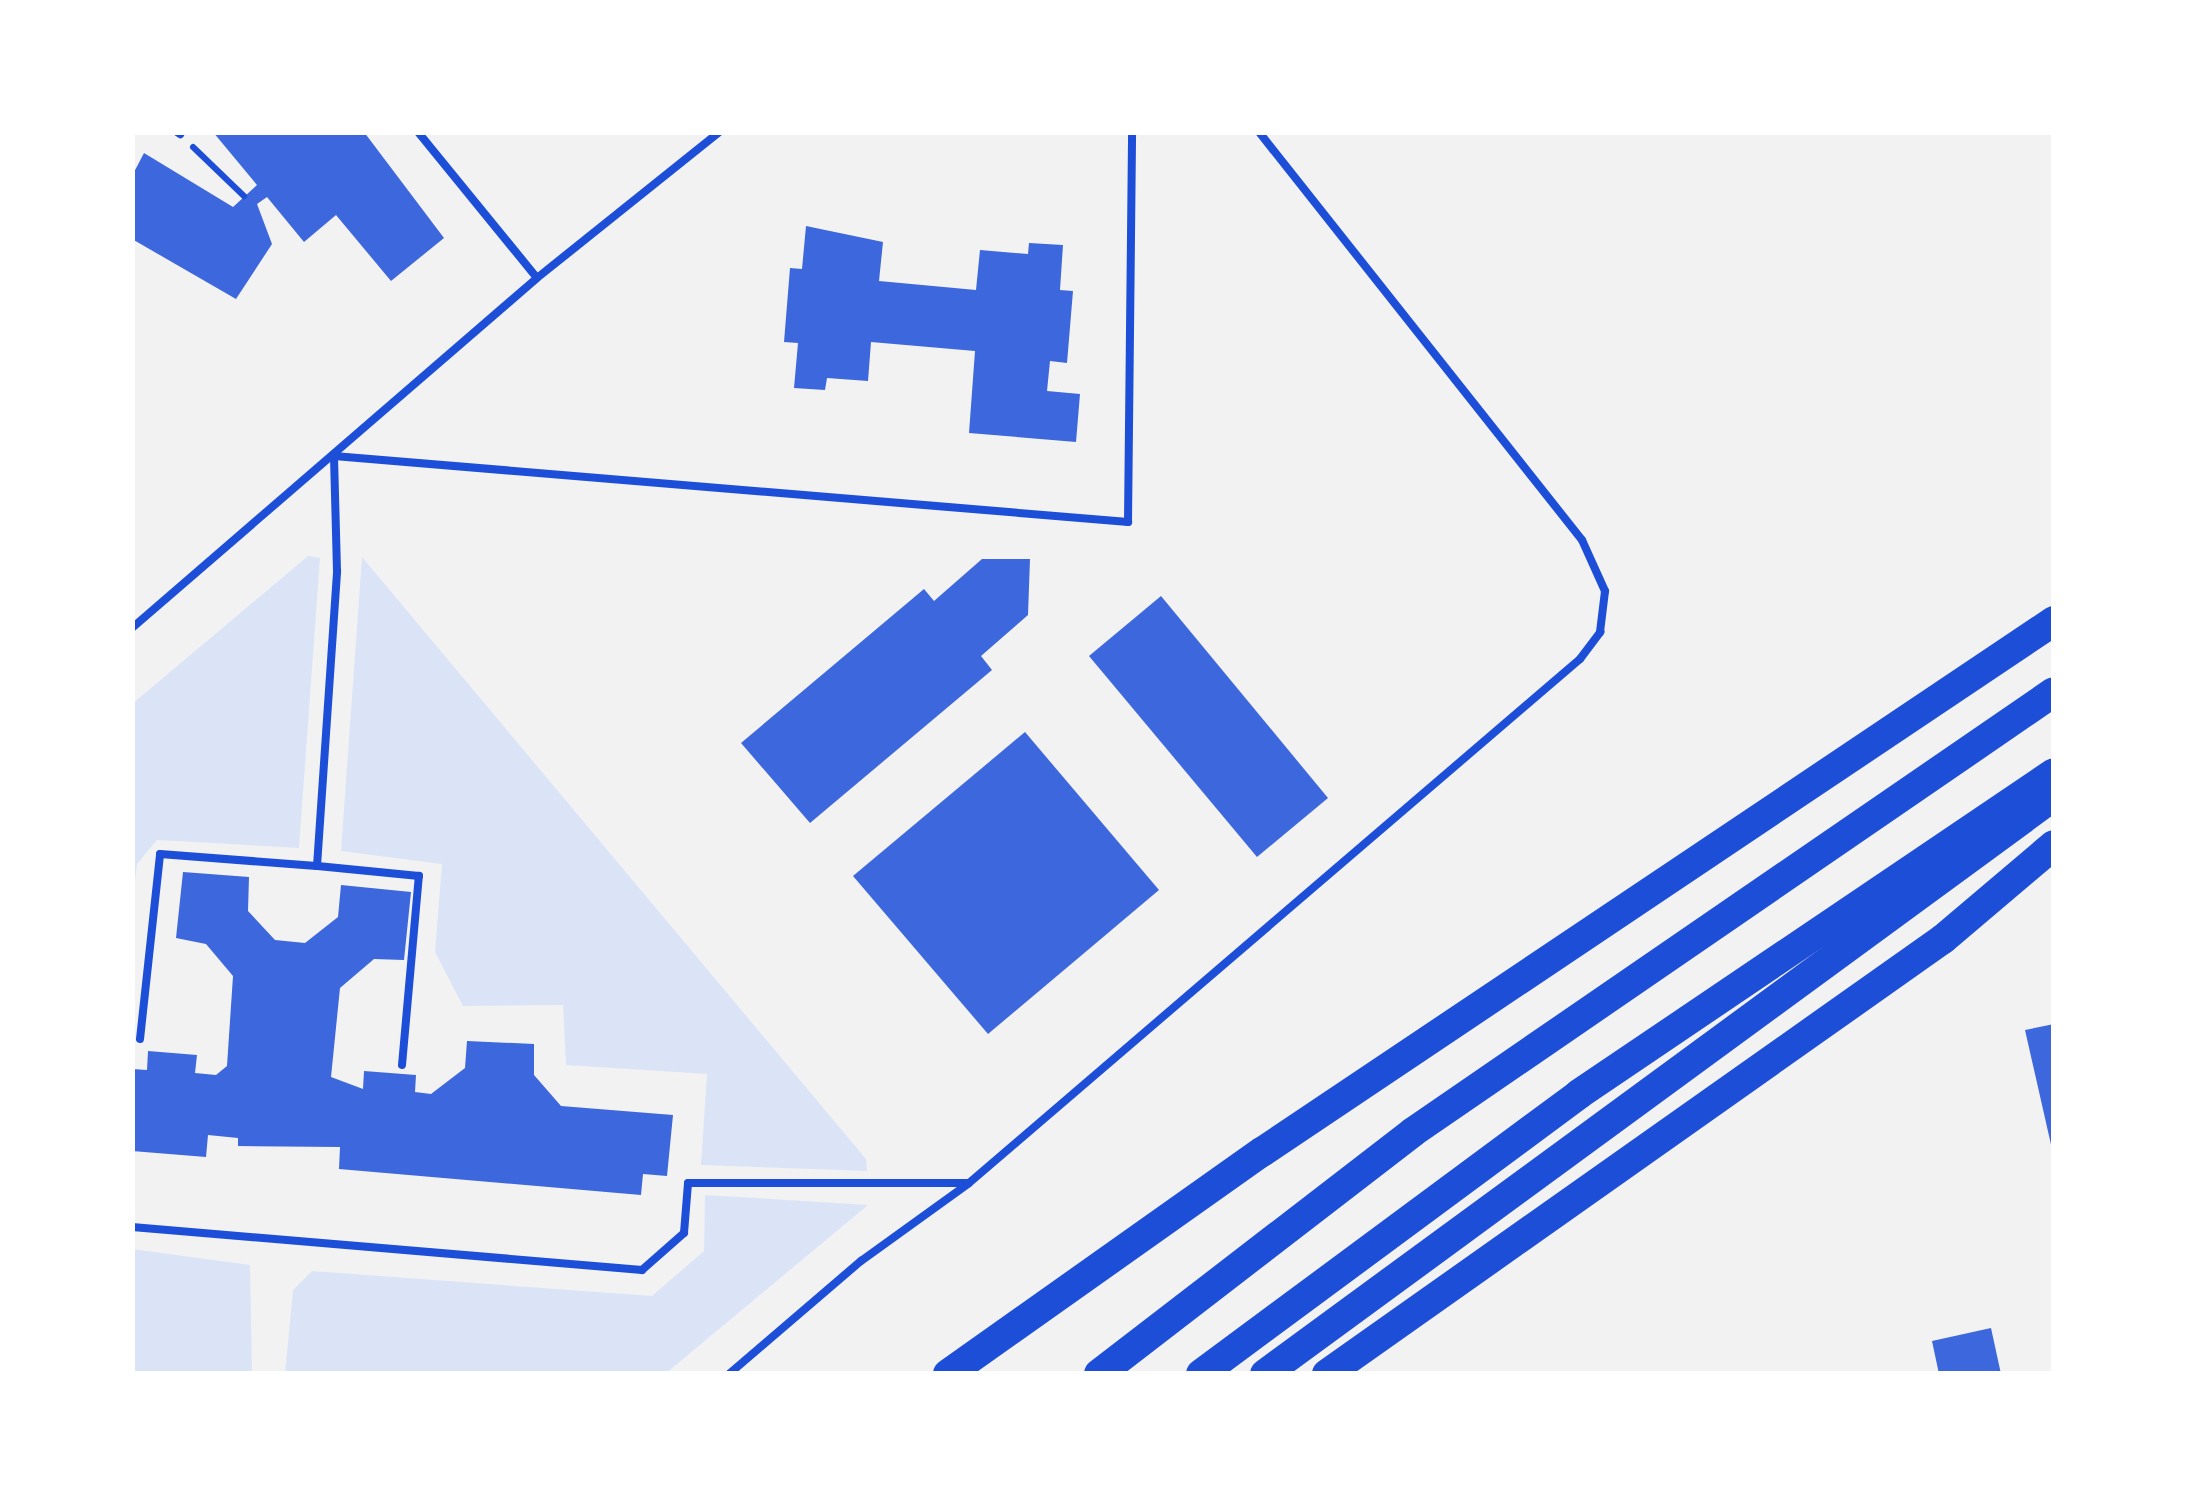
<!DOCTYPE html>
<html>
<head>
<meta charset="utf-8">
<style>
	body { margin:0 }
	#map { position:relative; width:2186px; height:1506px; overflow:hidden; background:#f2f2f2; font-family:"Varela Round",sans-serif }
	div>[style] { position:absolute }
	.green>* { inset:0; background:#dbe4f7 }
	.building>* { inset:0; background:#3d67dc }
	.path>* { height:6px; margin:-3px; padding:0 3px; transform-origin:3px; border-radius:3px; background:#1d4ed8 }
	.service>* { height:8px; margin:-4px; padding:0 4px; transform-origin:4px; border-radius:4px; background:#1d4ed8 }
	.motorway>* { height:30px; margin:-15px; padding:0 15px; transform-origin:15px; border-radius:15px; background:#1d4ed8 }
	span { translate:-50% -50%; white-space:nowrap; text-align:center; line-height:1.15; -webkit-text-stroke:9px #fff; paint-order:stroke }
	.frame { position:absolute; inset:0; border:135px solid #fff; pointer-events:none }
</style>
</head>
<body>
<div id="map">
	<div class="green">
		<div style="clip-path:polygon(308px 556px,320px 558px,299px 848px,157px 840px,137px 864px,132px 905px,132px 704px)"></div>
		<div style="clip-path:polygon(362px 557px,866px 1159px,867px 1171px,701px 1165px,707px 1074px,566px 1065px,563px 1005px,463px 1006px,435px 952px,442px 864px,341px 851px)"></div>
		<div style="clip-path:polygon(705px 1195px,868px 1205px,665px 1374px,285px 1374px,293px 1290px,312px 1271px,652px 1296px,704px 1251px)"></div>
		<div style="clip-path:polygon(132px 1249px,250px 1265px,252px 1374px,132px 1374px)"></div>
	</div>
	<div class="building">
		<div style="clip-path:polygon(213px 132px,364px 132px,444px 238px,391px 281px,336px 215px,304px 242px,267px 197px,257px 204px,272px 244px,236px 299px,132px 239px,132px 176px,144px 153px,233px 207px,257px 185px)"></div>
		<div style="clip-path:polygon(806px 226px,883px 242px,879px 281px,976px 290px,980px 250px,1028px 254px,1029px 243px,1063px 245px,1060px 290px,1073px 291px,1067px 363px,1050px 361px,1047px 391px,1080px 394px,1076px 442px,969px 433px,975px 351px,871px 342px,868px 381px,827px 378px,825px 390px,794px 388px,798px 343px,784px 342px,790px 268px,802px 269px)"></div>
		<div style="clip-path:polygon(982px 559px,1030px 559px,1028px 615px,981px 656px,992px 670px,810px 823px,741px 743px,924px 589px,934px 601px)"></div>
		<div style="clip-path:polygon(1161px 596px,1328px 798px,1257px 857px,1089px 656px)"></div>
		<div style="clip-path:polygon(1025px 732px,1159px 890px,988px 1034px,853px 876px)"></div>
		<div style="clip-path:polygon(183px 872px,249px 877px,248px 911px,275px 940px,305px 943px,338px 917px,341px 885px,411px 892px,404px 960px,374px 959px,340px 988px,331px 1077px,363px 1089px,364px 1071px,416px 1075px,415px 1092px,431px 1094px,465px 1068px,467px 1041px,534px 1044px,534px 1075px,561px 1106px,673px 1115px,667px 1176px,643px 1174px,641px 1195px,339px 1169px,340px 1147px,238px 1146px,238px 1138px,208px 1135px,206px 1157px,132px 1151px,132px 1069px,147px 1070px,148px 1051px,197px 1055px,195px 1073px,216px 1075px,227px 1066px,233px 976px,206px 944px,176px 938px)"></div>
		<div style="clip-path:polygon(2054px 1024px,2054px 1149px,2052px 1149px,2025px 1030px)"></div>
		<div style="clip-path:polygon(1991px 1328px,2001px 1374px,1939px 1374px,1932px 1341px)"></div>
	</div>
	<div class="path">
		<div style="left:193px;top:147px;width:71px;rotate:43.9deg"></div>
	</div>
	<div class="service">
		<div style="left:177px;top:132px;width:4px;rotate:34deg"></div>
		<div style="left:418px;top:132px;width:188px;rotate:50.8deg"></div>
		<div style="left:132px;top:628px;width:535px;rotate:-40.83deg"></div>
		<div style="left:537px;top:278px;width:233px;rotate:-38.7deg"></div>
		<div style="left:140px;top:1039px;width:186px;rotate:-83.8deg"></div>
		<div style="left:160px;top:854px;width:157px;rotate:4.4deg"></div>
		<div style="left:402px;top:1065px;width:190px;rotate:-84.9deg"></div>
		<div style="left:419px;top:876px;width:102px;rotate:-174.4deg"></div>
		<div style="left:317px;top:866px;width:296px;rotate:-86.1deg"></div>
		<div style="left:337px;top:571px;width:115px;rotate:-91.5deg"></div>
		<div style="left:334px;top:456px;width:797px;rotate:4.75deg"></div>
		<div style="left:1128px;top:522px;width:390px;rotate:-89.4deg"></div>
		<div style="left:132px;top:1227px;width:512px;rotate:4.82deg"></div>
		<div style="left:642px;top:1270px;width:56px;rotate:-41.4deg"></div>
		<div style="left:684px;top:1233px;width:50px;rotate:-85.4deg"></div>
		<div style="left:688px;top:1183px;width:279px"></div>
		<div style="left:729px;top:1374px;width:174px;rotate:-40.6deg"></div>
		<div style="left:861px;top:1261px;width:133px;rotate:-35.8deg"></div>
		<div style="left:969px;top:1183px;width:805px;rotate:-40.62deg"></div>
		<div style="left:1580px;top:659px;width:34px;rotate:-53deg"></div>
		<div style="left:1600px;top:632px;width:41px;rotate:-83deg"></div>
		<div style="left:1605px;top:591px;width:56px;rotate:-114.3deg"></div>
		<div style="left:1582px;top:540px;width:520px;rotate:-128.37deg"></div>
	</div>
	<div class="motorway">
		<div style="left:948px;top:1374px;width:385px;rotate:-35.3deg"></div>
		<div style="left:1262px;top:1152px;width:954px;rotate:-33.84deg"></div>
		<div style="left:1099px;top:1374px;width:396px;rotate:-37.6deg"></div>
		<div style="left:1413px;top:1132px;width:777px;rotate:-34.47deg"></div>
		<div style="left:1201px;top:1374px;width:470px;rotate:-36.5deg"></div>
		<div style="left:1579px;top:1094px;width:573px;rotate:-34.05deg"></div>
		<div style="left:1265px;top:1374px;width:978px;rotate:-36.23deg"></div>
		<div style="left:1327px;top:1374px;width:754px;rotate:-35.23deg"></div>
		<div style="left:1943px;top:939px;width:145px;rotate:-40.3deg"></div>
	</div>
	<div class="frame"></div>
</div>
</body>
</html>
